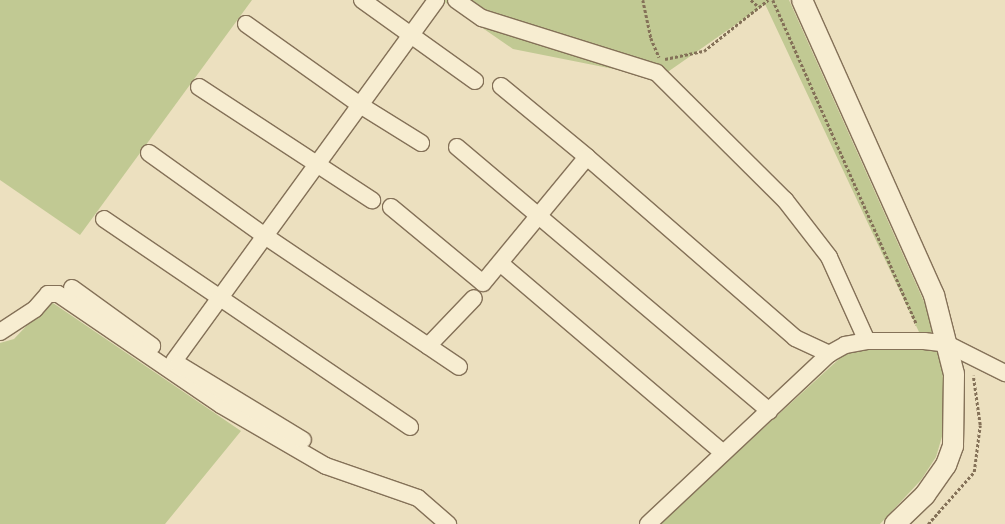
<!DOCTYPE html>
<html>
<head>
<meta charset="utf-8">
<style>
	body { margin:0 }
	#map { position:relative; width:1005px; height:524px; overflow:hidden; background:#ece0bf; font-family:Georgia,serif }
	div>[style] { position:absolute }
	.green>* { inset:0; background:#c1c993 }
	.path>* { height:2.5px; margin-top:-1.25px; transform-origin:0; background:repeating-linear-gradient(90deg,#847158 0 3px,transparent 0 5px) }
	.roads { filter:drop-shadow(1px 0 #847158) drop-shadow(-1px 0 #847158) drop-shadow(0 1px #847158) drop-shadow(0 -1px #847158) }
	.minor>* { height:16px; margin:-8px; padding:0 8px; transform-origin:8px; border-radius:8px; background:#f7edd1 }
	.tertiary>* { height:20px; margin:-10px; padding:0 10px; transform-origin:10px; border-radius:10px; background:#f7edd1 }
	span { translate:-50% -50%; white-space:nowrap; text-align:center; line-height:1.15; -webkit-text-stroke:4px #f4eace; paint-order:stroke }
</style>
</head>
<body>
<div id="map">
	<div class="green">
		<div style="clip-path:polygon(0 0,252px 0,80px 235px,0 180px)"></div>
		<div style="clip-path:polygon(442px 0,789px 0,938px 333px,919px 332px,765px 4px,659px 78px,513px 49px)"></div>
		<div style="clip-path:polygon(50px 301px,241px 431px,165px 524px,0 524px,0 343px,14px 339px)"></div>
		<div style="clip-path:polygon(893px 346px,941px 350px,946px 423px,936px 457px,921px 480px,880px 524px,659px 524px,839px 359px,857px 347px)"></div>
	</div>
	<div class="path">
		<div style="left:643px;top:0;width:39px;rotate:78deg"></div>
		<div style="left:651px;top:38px;width:21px;rotate:67deg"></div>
		<div style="left:751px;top:0;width:9px;rotate:41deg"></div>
		<div style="left:773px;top:0;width:355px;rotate:66.1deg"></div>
		<div style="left:665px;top:59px;width:40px;rotate:-12deg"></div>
		<div style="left:704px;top:51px;width:82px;rotate:-38.6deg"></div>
		<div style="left:928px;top:524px;width:69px;rotate:-48.5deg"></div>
		<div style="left:974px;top:472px;width:47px;rotate:-82.7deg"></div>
		<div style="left:980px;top:425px;width:50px;rotate:-98deg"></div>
	</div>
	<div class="roads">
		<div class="minor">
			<div style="left:362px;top:0;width:139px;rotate:35.6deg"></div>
			<div style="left:456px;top:0;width:32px;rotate:35deg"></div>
			<div style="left:482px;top:18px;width:183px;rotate:17.4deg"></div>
			<div style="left:657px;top:73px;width:180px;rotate:44.8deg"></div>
			<div style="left:785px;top:200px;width:72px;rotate:52.3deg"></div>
			<div style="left:829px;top:257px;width:92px;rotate:65.7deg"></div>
			<div style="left:246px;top:24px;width:140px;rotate:35.4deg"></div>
			<div style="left:360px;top:105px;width:72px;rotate:31.9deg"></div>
			<div style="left:501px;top:86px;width:112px;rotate:39.5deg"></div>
			<div style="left:587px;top:157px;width:276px;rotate:41deg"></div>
			<div style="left:795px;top:338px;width:38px;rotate:25deg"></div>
			<div style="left:199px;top:87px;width:207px;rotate:33.2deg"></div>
			<div style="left:457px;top:147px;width:409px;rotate:40.2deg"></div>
			<div style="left:149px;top:153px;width:143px;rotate:35.6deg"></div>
			<div style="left:265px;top:236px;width:234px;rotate:34deg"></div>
			<div style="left:391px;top:207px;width:119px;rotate:39.6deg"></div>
			<div style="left:483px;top:283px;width:163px;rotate:-50.5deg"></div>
			<div style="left:104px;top:219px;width:370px;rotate:34.2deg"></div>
			<div style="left:500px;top:263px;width:293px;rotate:40.4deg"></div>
			<div style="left:72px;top:288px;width:99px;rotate:35.9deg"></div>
			<div style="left:0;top:332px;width:42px;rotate:-33.3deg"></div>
			<div style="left:35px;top:309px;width:20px;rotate:-49deg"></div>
			<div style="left:48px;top:294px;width:10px"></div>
			<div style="left:58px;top:294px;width:197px;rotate:34.3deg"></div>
			<div style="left:221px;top:405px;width:121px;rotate:30.2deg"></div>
			<div style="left:326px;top:466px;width:97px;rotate:19.2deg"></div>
			<div style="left:418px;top:498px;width:40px;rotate:41deg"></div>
			<div style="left:428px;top:346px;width:66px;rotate:-46.2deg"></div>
			<div style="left:174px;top:361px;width:446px;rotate:-54deg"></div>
			<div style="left:178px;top:364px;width:146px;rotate:31.3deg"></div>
			<div style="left:648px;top:524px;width:248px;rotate:-43.2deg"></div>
			<div style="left:829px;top:354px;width:18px;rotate:-29deg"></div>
			<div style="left:845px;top:345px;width:22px;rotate:-10deg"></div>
			<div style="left:867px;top:341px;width:57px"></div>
			<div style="left:924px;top:341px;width:23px;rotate:7deg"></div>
			<div style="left:947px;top:344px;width:65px;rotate:26.6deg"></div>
		</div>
		<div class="tertiary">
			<div style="left:802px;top:0;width:323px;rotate:65.9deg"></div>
			<div style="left:934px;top:295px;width:81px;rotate:75.8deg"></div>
			<div style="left:954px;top:374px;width:72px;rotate:90.8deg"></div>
			<div style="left:953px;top:446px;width:20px;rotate:110deg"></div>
			<div style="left:946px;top:465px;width:37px;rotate:125deg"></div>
			<div style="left:925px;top:495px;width:42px;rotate:136deg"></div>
		</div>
	</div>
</div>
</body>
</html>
